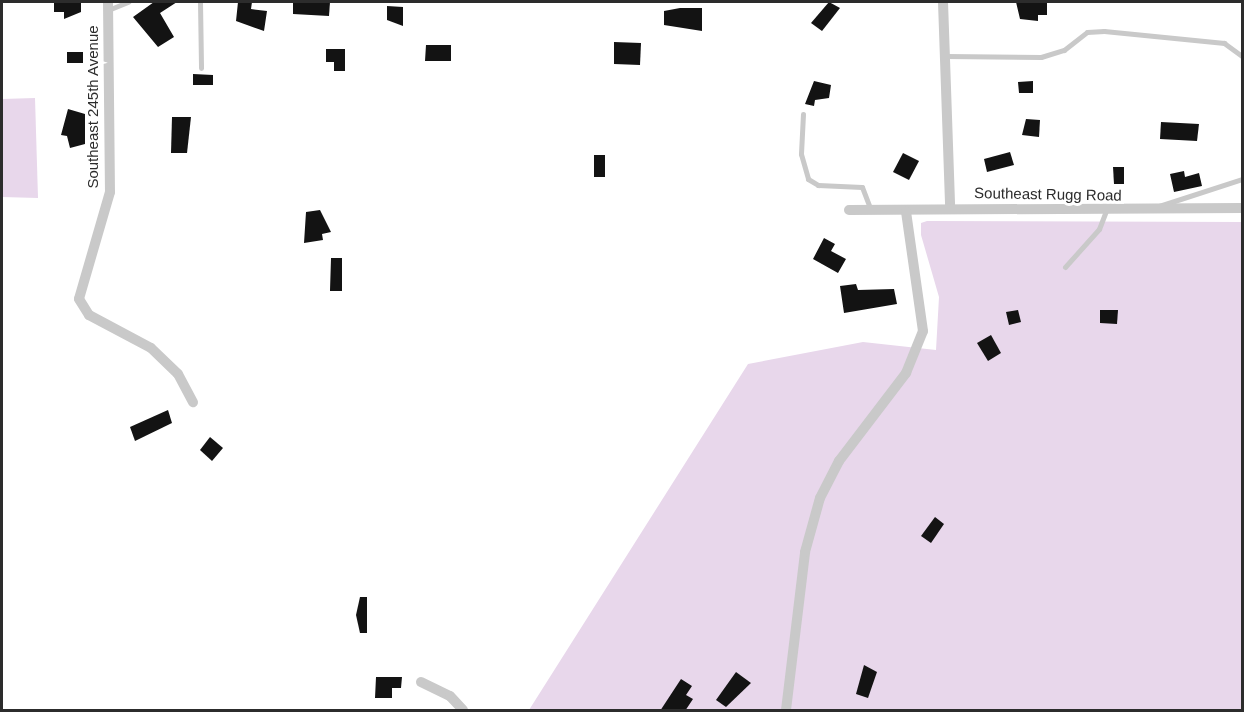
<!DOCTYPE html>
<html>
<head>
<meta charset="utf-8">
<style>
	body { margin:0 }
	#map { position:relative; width:1244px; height:712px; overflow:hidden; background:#fff; font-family:Helvetica,sans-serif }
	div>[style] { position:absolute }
	.green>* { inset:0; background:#e8d7eb }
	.building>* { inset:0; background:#131313 }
	.lane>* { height:5px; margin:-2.5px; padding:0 2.5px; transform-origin:2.5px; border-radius:2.5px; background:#c9c9c9 }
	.street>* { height:10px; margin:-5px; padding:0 5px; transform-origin:5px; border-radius:5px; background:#c9c9c9 }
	span { translate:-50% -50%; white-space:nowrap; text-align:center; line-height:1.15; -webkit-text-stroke:6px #fff; paint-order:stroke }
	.street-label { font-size:15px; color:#2c2c2c }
	.frame { position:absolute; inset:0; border:3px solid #2c2c2c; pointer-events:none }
</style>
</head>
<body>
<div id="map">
	<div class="green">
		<div style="clip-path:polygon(35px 98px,38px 198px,2px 197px,2px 99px)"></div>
		<div style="clip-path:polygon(927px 221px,1242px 222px,1242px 710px,529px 710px,748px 364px,863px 342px,936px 350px,939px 297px,921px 235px,921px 223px)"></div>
	</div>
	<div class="building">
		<div style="clip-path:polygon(54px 2px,81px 2px,81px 12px,64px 19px,64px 12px,54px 12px)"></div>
		<div style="clip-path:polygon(154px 2px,177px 2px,160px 13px,174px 37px,158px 47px,133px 17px)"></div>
		<div style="clip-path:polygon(238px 2px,252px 2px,251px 9px,267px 11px,264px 31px,236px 21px)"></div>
		<div style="clip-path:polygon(293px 2px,330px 2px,329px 16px,293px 14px)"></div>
		<div style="clip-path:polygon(829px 2px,840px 8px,822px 31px,811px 23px)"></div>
		<div style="clip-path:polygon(1016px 2px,1047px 2px,1047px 15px,1038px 15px,1038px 21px,1020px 19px)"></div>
		<div style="clip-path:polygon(387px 6px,403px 7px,403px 26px,387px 20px)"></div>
		<div style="clip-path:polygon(680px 8px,702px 8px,702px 31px,664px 25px,664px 11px)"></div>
		<div style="clip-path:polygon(614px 42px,641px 43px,640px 65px,614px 64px)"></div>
		<div style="clip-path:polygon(426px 45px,451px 45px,451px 61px,425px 61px)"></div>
		<div style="clip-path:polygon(326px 49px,345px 49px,345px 71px,334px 71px,334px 62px,326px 62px)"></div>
		<div style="clip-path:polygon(67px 52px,83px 52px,83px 63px,67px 63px)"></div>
		<div style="clip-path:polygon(193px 74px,213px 75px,213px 85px,193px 85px)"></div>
		<div style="clip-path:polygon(814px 81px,831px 85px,829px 98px,815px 100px,814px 106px,805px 104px)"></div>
		<div style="clip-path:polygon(1033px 81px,1033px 93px,1019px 93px,1018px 82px)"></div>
		<div style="clip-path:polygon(68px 109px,85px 114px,85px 144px,70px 148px,67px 136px,61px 135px)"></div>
		<div style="clip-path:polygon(172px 117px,191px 117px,187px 153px,171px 153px)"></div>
		<div style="clip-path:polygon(1026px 119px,1040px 120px,1039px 137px,1022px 135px)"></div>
		<div style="clip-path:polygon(1161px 122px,1199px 124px,1197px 141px,1160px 139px)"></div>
		<div style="clip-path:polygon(1010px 152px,1014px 165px,987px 172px,984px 159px)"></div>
		<div style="clip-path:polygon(903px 153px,919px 161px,909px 180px,893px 172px)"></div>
		<div style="clip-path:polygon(594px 155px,605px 155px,605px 177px,594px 177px)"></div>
		<div style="clip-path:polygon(1113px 167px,1124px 167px,1124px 184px,1114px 184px)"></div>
		<div style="clip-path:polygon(1184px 171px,1185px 177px,1199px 173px,1202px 186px,1174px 192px,1170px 174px)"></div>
		<div style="clip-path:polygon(320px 210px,331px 232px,322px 234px,323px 240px,304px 243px,306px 212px)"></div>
		<div style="clip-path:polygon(824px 238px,835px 244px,831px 251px,846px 259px,838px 273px,813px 259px)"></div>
		<div style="clip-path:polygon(331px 258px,342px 258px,342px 291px,330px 291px)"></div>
		<div style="clip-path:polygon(856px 284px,858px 290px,894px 289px,897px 304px,844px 313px,840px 286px)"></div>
		<div style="clip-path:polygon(1018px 310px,1021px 322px,1009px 325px,1006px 312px)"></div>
		<div style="clip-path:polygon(1100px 310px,1118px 310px,1117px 324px,1100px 323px)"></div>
		<div style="clip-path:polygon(991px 335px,1001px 353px,988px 361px,977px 343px)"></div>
		<div style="clip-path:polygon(168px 410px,172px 423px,135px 441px,130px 427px)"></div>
		<div style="clip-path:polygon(210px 437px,223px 448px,212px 461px,200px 450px)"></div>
		<div style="clip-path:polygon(935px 517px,944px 524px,931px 543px,921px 536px)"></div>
		<div style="clip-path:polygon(360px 597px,367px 597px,367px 633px,360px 633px,356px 615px)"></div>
		<div style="clip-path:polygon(864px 665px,877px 672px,868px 698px,856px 694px)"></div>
		<div style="clip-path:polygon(736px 672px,751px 683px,726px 707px,716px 700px)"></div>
		<div style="clip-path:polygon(376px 677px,402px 677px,401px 688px,392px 688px,392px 698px,375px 698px)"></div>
		<div style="clip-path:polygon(681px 679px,692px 686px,686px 695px,693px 699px,685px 711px,660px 711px)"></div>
	</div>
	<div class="lane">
		<div style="left:200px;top:2px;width:66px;rotate:89.1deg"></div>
		<div style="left:108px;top:10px;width:22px;rotate:-22deg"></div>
		<div style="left:946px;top:56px;width:95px;rotate:0.6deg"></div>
		<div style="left:1041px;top:57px;width:24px;rotate:-17deg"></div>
		<div style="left:1064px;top:50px;width:29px;rotate:-38deg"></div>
		<div style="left:1087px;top:32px;width:17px;rotate:-3deg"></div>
		<div style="left:1104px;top:31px;width:121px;rotate:5.7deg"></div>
		<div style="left:1224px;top:43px;width:22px;rotate:36deg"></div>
		<div style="left:803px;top:114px;width:40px;rotate:92.9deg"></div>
		<div style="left:801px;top:154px;width:26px;rotate:74deg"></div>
		<div style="left:808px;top:179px;width:12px;rotate:31deg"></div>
		<div style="left:818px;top:185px;width:44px;rotate:2.6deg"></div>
		<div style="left:862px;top:187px;width:25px;rotate:69deg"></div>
		<div style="left:1159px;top:206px;width:87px;rotate:-18deg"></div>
		<div style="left:1065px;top:267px;width:51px;rotate:-48.2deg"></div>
		<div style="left:1099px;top:229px;width:19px;rotate:-69deg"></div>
	</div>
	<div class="street">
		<div style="left:108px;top:2px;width:190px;rotate:89.4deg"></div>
		<div style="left:110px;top:192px;width:111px;rotate:106.2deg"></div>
		<div style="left:79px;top:299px;width:19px;rotate:58deg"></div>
		<div style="left:89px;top:315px;width:70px;rotate:28deg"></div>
		<div style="left:151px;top:348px;width:37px;rotate:44deg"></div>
		<div style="left:178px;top:374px;width:32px;rotate:62deg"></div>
		<div style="left:943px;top:2px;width:204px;rotate:88deg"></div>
		<div style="left:849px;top:210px;width:393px;rotate:-0.3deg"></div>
		<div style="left:421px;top:682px;width:32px;rotate:26deg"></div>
		<div style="left:450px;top:696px;width:19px;rotate:47deg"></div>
		<div style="left:786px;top:710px;width:159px;rotate:-83.1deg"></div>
		<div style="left:805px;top:552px;width:56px;rotate:-74.5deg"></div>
		<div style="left:820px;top:498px;width:42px;rotate:-62.8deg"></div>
		<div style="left:839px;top:461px;width:111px;rotate:-52.7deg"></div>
		<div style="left:906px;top:373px;width:45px;rotate:-68deg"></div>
		<div style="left:923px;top:331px;width:121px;rotate:-98.1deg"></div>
	</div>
	<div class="street-label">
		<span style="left:93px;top:107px;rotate:-90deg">Southeast 245th Avenue</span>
		<span style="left:1048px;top:194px;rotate:1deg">Southeast Rugg Road</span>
	</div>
	<div class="frame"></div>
</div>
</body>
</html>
